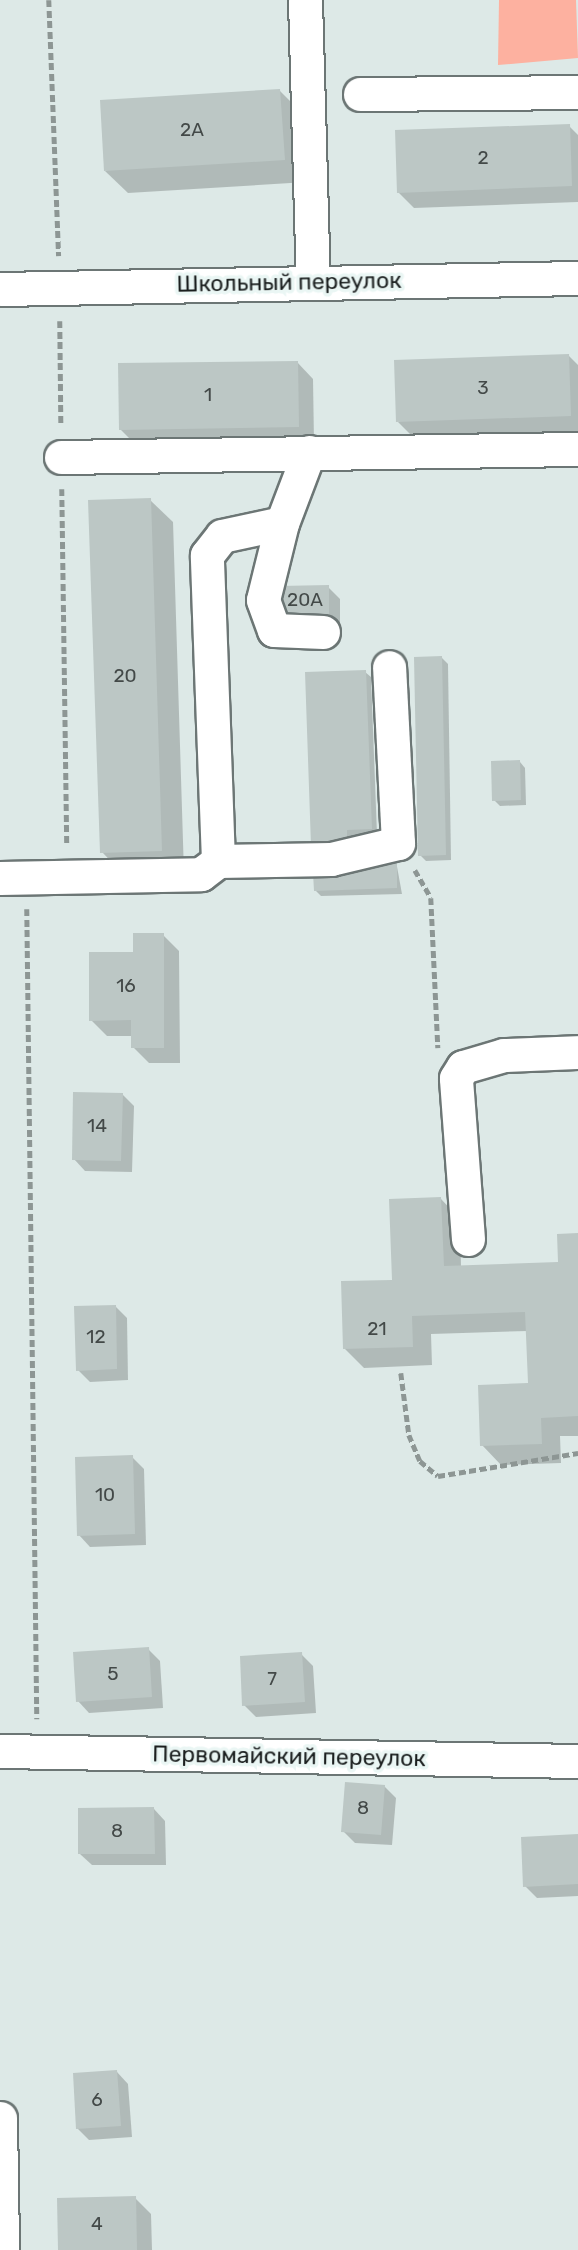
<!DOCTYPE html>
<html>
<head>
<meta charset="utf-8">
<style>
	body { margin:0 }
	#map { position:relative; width:578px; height:2250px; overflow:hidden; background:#dde9e7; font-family:Rubik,sans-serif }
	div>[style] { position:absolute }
	.green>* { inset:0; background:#fdb1a0 }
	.shadow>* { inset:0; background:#0003 }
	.building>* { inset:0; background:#bcc7c5 }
	.path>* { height:4.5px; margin-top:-2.25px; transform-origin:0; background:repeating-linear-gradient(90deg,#8d9694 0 7px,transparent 0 10.5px) }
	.roads { filter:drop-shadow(2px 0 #6c7675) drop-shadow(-2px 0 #6c7675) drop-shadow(0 2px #6c7675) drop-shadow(0 -2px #6c7675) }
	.minor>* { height:33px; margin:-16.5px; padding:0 16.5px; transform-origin:16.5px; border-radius:16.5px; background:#fff }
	span { translate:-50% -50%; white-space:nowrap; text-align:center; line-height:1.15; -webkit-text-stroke:7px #eaf6f4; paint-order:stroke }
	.number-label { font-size:19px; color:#434948 }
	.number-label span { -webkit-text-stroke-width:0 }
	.street-label { font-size:23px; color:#1b1f1f }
</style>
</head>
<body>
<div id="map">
	<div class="green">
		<div style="clip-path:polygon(499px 0,576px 0,578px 58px,498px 65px)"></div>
	</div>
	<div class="shadow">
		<div style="clip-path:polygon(280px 91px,302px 113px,307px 182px,128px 193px,105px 171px)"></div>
		<div style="clip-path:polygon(569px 126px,578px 135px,578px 202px,414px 208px,398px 192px)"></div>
		<div style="clip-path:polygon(569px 356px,578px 365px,578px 432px,414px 438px,398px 422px)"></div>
		<div style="clip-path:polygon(297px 362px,313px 379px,314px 443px,136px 445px,120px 429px)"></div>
		<div style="clip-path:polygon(150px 500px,173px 522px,184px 873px,124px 875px,102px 852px)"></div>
		<div style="clip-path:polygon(328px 587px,340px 599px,340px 626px,294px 626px)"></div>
		<div style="clip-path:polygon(442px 658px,448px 664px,451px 860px,426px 861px,420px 855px)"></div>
		<div style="clip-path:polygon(365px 672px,371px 677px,377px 834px,352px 835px,352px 849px,319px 851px)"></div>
		<div style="clip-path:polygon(520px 762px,525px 768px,526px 805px,500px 806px,494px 800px)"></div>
		<div style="clip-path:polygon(396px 861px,402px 894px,321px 896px,315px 890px)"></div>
		<div style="clip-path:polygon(163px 935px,179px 951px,180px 1063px,149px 1063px,133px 1047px,133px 1036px,107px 1036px,91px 1020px,135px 954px)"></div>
		<div style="clip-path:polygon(122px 1094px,134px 1106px,132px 1172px,85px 1171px,74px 1159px)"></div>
		<div style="clip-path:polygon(441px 1199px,460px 1219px,461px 1267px,560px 1263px,578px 1235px,578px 1436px,560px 1436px,561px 1463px,501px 1465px,482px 1445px,530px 1385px,528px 1331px,431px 1334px,432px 1365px,364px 1368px,344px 1348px,394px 1281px)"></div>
		<div style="clip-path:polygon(115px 1306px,127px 1318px,128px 1380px,90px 1382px,78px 1370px)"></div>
		<div style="clip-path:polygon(132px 1457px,144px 1469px,146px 1545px,90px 1547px,79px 1535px)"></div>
		<div style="clip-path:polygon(148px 1649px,160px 1661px,163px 1708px,89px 1713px,78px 1701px)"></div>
		<div style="clip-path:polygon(301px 1654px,313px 1666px,316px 1713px,256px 1717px,244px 1705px)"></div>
		<div style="clip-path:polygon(384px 1786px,396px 1798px,392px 1845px,355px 1843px,343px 1831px)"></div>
		<div style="clip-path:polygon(154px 1809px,165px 1821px,166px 1865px,92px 1865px,80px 1854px)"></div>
		<div style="clip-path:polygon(578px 1836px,578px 1896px,537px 1898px,525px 1886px)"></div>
		<div style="clip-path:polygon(117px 2072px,128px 2084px,132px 2137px,89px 2140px,77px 2128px)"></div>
		<div style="clip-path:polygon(135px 2198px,151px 2214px,152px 2250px,59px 2250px)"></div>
	</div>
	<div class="building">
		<div style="clip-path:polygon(280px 89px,285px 160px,104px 171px,100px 100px)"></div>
		<div style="clip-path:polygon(570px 124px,572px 186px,397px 193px,395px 130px)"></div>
		<div style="clip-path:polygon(569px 354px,571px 416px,396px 422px,394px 360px)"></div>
		<div style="clip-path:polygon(298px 361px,299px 427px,119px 430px,118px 363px)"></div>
		<div style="clip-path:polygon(151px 498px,162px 851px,100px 853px,88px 500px)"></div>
		<div style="clip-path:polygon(329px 585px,329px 615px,280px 615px,280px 586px)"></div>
		<div style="clip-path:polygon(442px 656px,446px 855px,418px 856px,414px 657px)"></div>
		<div style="clip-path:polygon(366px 670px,372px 829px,347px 830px,347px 844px,311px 846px,305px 672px)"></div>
		<div style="clip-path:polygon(520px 760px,521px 800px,492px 801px,491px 761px)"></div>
		<div style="clip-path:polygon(397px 859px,397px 888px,314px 891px,313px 873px,351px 872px,350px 861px)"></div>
		<div style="clip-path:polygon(133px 933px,164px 933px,164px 1048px,131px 1048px,131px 1020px,89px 1021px,89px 952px,133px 952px)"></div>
		<div style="clip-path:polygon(73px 1092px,123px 1093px,121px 1161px,72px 1160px)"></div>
		<div style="clip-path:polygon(441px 1197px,444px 1266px,558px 1262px,557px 1234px,578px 1233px,578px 1416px,541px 1418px,542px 1444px,480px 1446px,478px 1385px,528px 1383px,525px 1312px,412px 1316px,413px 1347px,343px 1349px,341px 1281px,392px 1280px,389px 1199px)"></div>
		<div style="clip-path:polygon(116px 1305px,117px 1369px,76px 1371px,74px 1306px)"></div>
		<div style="clip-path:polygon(133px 1455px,135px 1534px,77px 1536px,75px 1457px)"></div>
		<div style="clip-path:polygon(149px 1647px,152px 1697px,76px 1702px,73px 1652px)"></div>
		<div style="clip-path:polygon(302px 1652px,305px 1702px,242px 1706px,240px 1656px)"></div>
		<div style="clip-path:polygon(345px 1782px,385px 1785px,381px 1835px,341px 1832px)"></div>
		<div style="clip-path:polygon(154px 1807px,155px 1854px,78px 1854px,78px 1808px)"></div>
		<div style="clip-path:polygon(578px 1834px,578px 1884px,523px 1887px,521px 1837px)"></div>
		<div style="clip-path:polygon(117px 2070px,121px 2126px,76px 2129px,73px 2073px)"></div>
		<div style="clip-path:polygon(136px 2196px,137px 2250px,58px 2250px,57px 2198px)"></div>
	</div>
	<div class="path">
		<div style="left:49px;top:0;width:256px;rotate:87.8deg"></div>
		<div style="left:60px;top:321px;width:103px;rotate:89.4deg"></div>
		<div style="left:62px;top:489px;width:355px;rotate:89.2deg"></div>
		<div style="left:415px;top:870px;width:32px;rotate:60deg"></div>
		<div style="left:431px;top:898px;width:150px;rotate:87.3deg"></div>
		<div style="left:27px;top:909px;width:810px;rotate:89.29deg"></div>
		<div style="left:401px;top:1373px;width:63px;rotate:82.6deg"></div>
		<div style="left:409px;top:1435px;width:28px;rotate:67deg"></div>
		<div style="left:420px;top:1461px;width:23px;rotate:40deg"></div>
		<div style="left:438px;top:1476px;width:142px;rotate:-9.3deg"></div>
	</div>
	<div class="roads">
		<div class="minor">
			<div style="left:305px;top:0;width:281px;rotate:88.4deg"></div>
			<div style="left:360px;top:94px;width:218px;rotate:-0.5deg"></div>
			<div style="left:0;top:289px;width:578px;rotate:-1.09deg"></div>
			<div style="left:309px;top:452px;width:76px;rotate:110.8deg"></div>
			<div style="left:282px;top:523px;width:79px;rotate:103.9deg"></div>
			<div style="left:263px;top:600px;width:32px;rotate:70deg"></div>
			<div style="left:274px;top:630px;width:49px;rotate:2.3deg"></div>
			<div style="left:61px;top:457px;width:517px;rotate:-0.89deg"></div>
			<div style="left:218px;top:861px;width:113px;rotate:-1deg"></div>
			<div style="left:331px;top:859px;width:69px;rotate:-13.4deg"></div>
			<div style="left:398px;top:843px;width:176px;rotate:-92.9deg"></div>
			<div style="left:0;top:878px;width:201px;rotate:-1.1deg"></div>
			<div style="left:201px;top:874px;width:21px;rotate:-37deg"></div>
			<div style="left:218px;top:861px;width:306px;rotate:-92.1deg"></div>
			<div style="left:207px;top:555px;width:24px;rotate:-52deg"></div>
			<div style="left:222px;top:536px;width:61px;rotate:-12.2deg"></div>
			<div style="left:468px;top:1239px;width:161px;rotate:-94.3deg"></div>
			<div style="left:456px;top:1078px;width:13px;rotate:-58deg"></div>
			<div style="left:463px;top:1067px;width:43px;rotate:-16.3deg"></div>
			<div style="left:504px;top:1055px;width:74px;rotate:-2.3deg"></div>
			<div style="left:0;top:1751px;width:578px;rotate:0.99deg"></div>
			<div style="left:0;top:2118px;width:132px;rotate:89.1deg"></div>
		</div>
	</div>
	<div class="number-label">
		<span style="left:192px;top:130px">2А</span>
		<span style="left:483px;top:158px">2</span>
		<span style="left:483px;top:388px">3</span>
		<span style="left:208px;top:395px">1</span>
		<span style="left:305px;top:600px">20А</span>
		<span style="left:125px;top:676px">20</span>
		<span style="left:126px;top:986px">16</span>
		<span style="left:97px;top:1126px">14</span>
		<span style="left:377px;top:1329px">21</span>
		<span style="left:96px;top:1337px">12</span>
		<span style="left:105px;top:1495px">10</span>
		<span style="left:113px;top:1674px">5</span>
		<span style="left:272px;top:1679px">7</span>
		<span style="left:363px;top:1808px">8</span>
		<span style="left:117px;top:1831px">8</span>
		<span style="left:97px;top:2100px">6</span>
		<span style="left:97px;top:2224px">4</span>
	</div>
	<div class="street-label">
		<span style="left:289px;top:282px;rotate:-1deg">Школьный переулок</span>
		<span style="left:289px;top:1756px;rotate:1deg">Первомайский переулок</span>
	</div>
</div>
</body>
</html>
